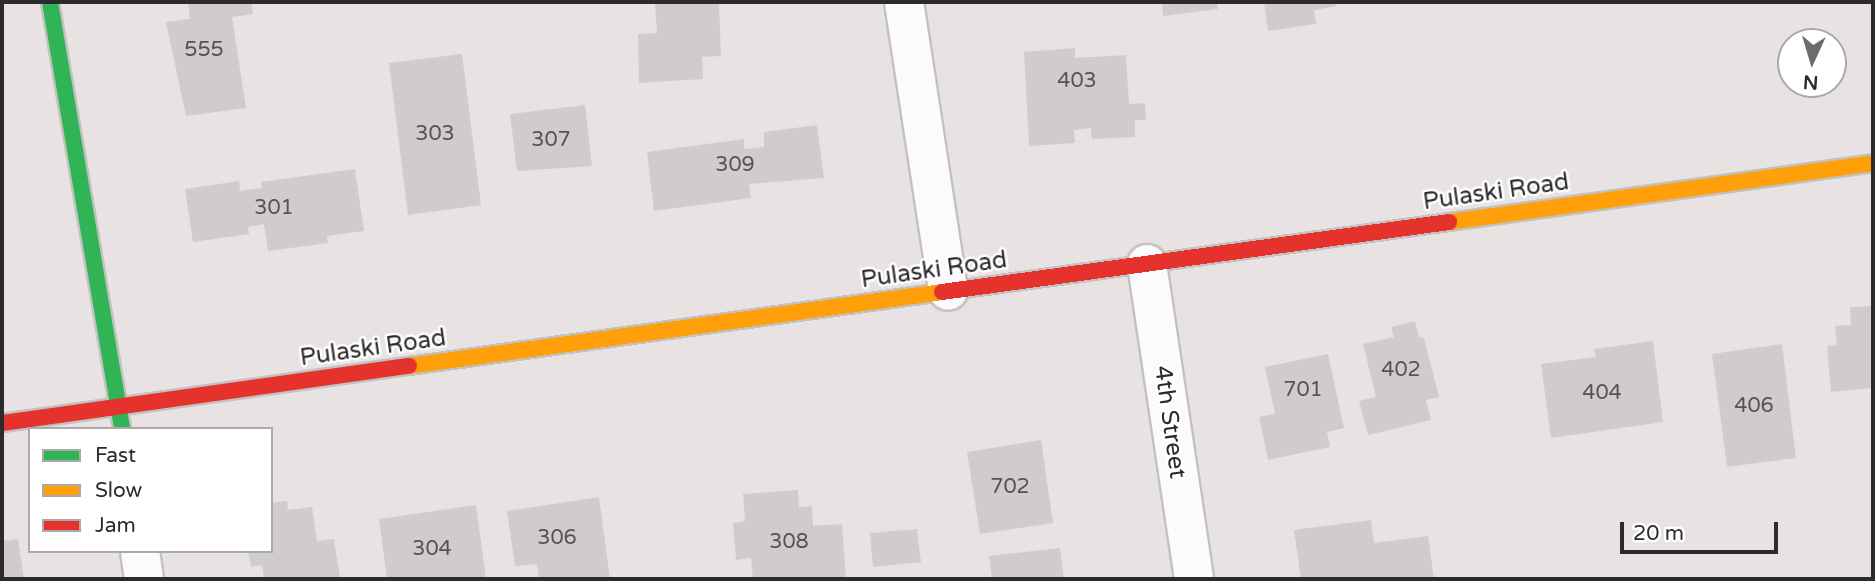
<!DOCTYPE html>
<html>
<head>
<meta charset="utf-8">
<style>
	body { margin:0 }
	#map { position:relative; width:1875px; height:581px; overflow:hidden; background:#e8e3e2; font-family:"Varela Round",sans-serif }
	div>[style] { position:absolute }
	.building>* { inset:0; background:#d0cccb }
	.roads { filter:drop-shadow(2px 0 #c2c2c3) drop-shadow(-2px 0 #c2c2c3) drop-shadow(0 2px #c2c2c3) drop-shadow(0 -2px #c2c2c3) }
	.street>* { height:38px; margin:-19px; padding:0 19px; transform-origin:19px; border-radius:19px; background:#fcfbfb }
	.fast>* { height:16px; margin:-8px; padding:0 8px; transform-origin:8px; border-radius:8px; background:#30b455 }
	.slow>* { height:16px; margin:-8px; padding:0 8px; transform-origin:8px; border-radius:8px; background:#ff9f0a }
	.jam>* { height:16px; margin:-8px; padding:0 8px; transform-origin:8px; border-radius:8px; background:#e5322d }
	span { translate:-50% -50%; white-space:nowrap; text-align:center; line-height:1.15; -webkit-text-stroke:5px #fff; paint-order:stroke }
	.number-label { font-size:21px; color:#555454 }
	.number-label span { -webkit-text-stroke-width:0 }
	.street-label { font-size:24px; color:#2b2b2b }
	.frame { position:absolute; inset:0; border:4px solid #2b2b2b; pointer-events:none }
	.legend { position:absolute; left:28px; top:427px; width:245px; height:126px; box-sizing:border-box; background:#fff; border:2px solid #aaa; margin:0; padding:9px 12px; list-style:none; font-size:21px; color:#2b2b2b }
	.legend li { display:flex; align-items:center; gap:14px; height:35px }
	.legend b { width:35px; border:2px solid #aaa }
	.north { position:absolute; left:1777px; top:28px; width:70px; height:70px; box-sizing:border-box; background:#fff; border:2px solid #aaa; border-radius:50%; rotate:184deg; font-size:19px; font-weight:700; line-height:28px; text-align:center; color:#2b2b2b }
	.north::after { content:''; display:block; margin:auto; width:24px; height:32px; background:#6d6b6b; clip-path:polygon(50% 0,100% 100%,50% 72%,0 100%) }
	.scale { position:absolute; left:1620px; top:522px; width:158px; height:32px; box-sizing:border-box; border:4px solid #2b2b2b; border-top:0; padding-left:9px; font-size:21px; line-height:24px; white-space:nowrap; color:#2b2b2b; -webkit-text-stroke:5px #fff; paint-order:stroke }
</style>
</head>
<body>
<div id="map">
	<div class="building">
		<div style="clip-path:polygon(188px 2px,251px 2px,253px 14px,232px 17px,246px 108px,186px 116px,166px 22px,190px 19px)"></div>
		<div style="clip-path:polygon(655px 2px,719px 2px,721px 56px,702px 57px,703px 79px,639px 83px,638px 34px,657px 33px)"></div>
		<div style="clip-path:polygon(1162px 2px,1217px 2px,1218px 9px,1163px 16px)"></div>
		<div style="clip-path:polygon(1264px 2px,1336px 2px,1337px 6px,1314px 10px,1316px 24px,1268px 31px)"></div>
		<div style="clip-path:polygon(1075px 48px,1075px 58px,1126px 55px,1129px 104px,1145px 103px,1146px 120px,1135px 120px,1135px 137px,1092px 139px,1091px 128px,1074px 130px,1075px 143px,1029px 146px,1024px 52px)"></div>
		<div style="clip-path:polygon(462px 54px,481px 205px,408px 215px,389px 63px)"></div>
		<div style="clip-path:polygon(585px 105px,592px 166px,517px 171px,510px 114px)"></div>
		<div style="clip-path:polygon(817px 125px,824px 178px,749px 184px,751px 198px,654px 211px,647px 152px,744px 139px,744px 149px,764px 147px,764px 132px)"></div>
		<div style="clip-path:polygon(355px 169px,364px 231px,327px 236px,328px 243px,268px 251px,264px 224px,248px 227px,249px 234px,193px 242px,185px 189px,239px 181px,240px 191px,262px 188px,261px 182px)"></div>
		<div style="clip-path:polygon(1873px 306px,1873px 388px,1831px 392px,1827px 346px,1837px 345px,1835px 326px,1851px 325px,1850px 307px)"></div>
		<div style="clip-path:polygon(1415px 321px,1419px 337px,1424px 338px,1439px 397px,1426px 400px,1431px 420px,1368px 435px,1359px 401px,1376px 397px,1363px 344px,1394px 337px,1391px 327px)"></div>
		<div style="clip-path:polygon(1653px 341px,1663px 422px,1551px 438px,1541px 364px,1596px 357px,1594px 349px)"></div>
		<div style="clip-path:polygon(1782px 344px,1796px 458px,1727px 467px,1712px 354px)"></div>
		<div style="clip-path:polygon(1328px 354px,1344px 428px,1327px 432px,1330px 447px,1268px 460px,1259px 417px,1275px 414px,1265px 367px)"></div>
		<div style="clip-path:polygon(1041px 440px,1053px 523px,980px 534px,967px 452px)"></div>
		<div style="clip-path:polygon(798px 490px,799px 507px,812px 506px,813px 526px,842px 524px,846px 579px,753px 579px,751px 558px,736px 560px,733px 523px,745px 521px,743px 494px)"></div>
		<div style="clip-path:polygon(599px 497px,610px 579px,539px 579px,537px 564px,515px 566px,507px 511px)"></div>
		<div style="clip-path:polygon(287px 501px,288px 510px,312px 507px,317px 541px,334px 539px,340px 578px,264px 579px,262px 565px,251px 567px,248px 551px,271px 551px,271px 503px)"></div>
		<div style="clip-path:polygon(476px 505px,486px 579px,387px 579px,379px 519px)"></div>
		<div style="clip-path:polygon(1371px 520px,1374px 543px,1428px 536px,1434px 579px,1301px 579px,1294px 530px)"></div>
		<div style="clip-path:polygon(917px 529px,921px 562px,873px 567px,870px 533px)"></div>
		<div style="clip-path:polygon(18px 539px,24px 579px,2px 579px,2px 541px)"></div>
		<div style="clip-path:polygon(1060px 548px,1064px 579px,992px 579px,989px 556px)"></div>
	</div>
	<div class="roads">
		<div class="street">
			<div style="left:904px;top:2px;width:292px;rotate:81.3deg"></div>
			<div style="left:1147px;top:264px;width:318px;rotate:81.5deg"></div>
			<div style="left:140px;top:551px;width:28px;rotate:82deg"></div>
		</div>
		<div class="fast">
			<div style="left:50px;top:2px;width:433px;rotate:80.4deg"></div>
		</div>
		<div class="slow">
			<div style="left:1449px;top:222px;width:428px;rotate:-7.9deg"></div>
			<div style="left:409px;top:366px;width:538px;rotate:-7.9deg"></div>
		</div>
		<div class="jam">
			<div style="left:942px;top:292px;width:512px;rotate:-7.86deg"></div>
			<div style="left:2px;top:423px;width:411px;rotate:-8deg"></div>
		</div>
	</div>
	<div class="number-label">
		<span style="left:204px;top:50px">555</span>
		<span style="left:1077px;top:81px">403</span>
		<span style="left:435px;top:134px">303</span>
		<span style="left:551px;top:140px">307</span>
		<span style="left:735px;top:165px">309</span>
		<span style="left:274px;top:208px">301</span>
		<span style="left:1401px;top:370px">402</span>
		<span style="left:1303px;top:390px">701</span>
		<span style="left:1602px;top:393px">404</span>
		<span style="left:1754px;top:406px">406</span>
		<span style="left:1010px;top:487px">702</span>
		<span style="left:557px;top:538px">306</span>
		<span style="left:789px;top:542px">308</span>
		<span style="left:432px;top:549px">304</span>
	</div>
	<div class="street-label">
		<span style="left:1496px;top:192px;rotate:-8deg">Pulaski Road</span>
		<span style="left:934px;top:270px;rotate:-8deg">Pulaski Road</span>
		<span style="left:373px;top:348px;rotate:-8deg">Pulaski Road</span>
		<span style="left:1170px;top:422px;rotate:82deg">4th Street</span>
	</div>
	<div class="frame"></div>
	<ul class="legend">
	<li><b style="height:9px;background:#30b455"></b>Fast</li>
	<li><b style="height:9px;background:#ff9f0a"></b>Slow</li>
	<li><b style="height:9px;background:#e5322d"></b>Jam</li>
	</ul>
	<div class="north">N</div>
	<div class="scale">20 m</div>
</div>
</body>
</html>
